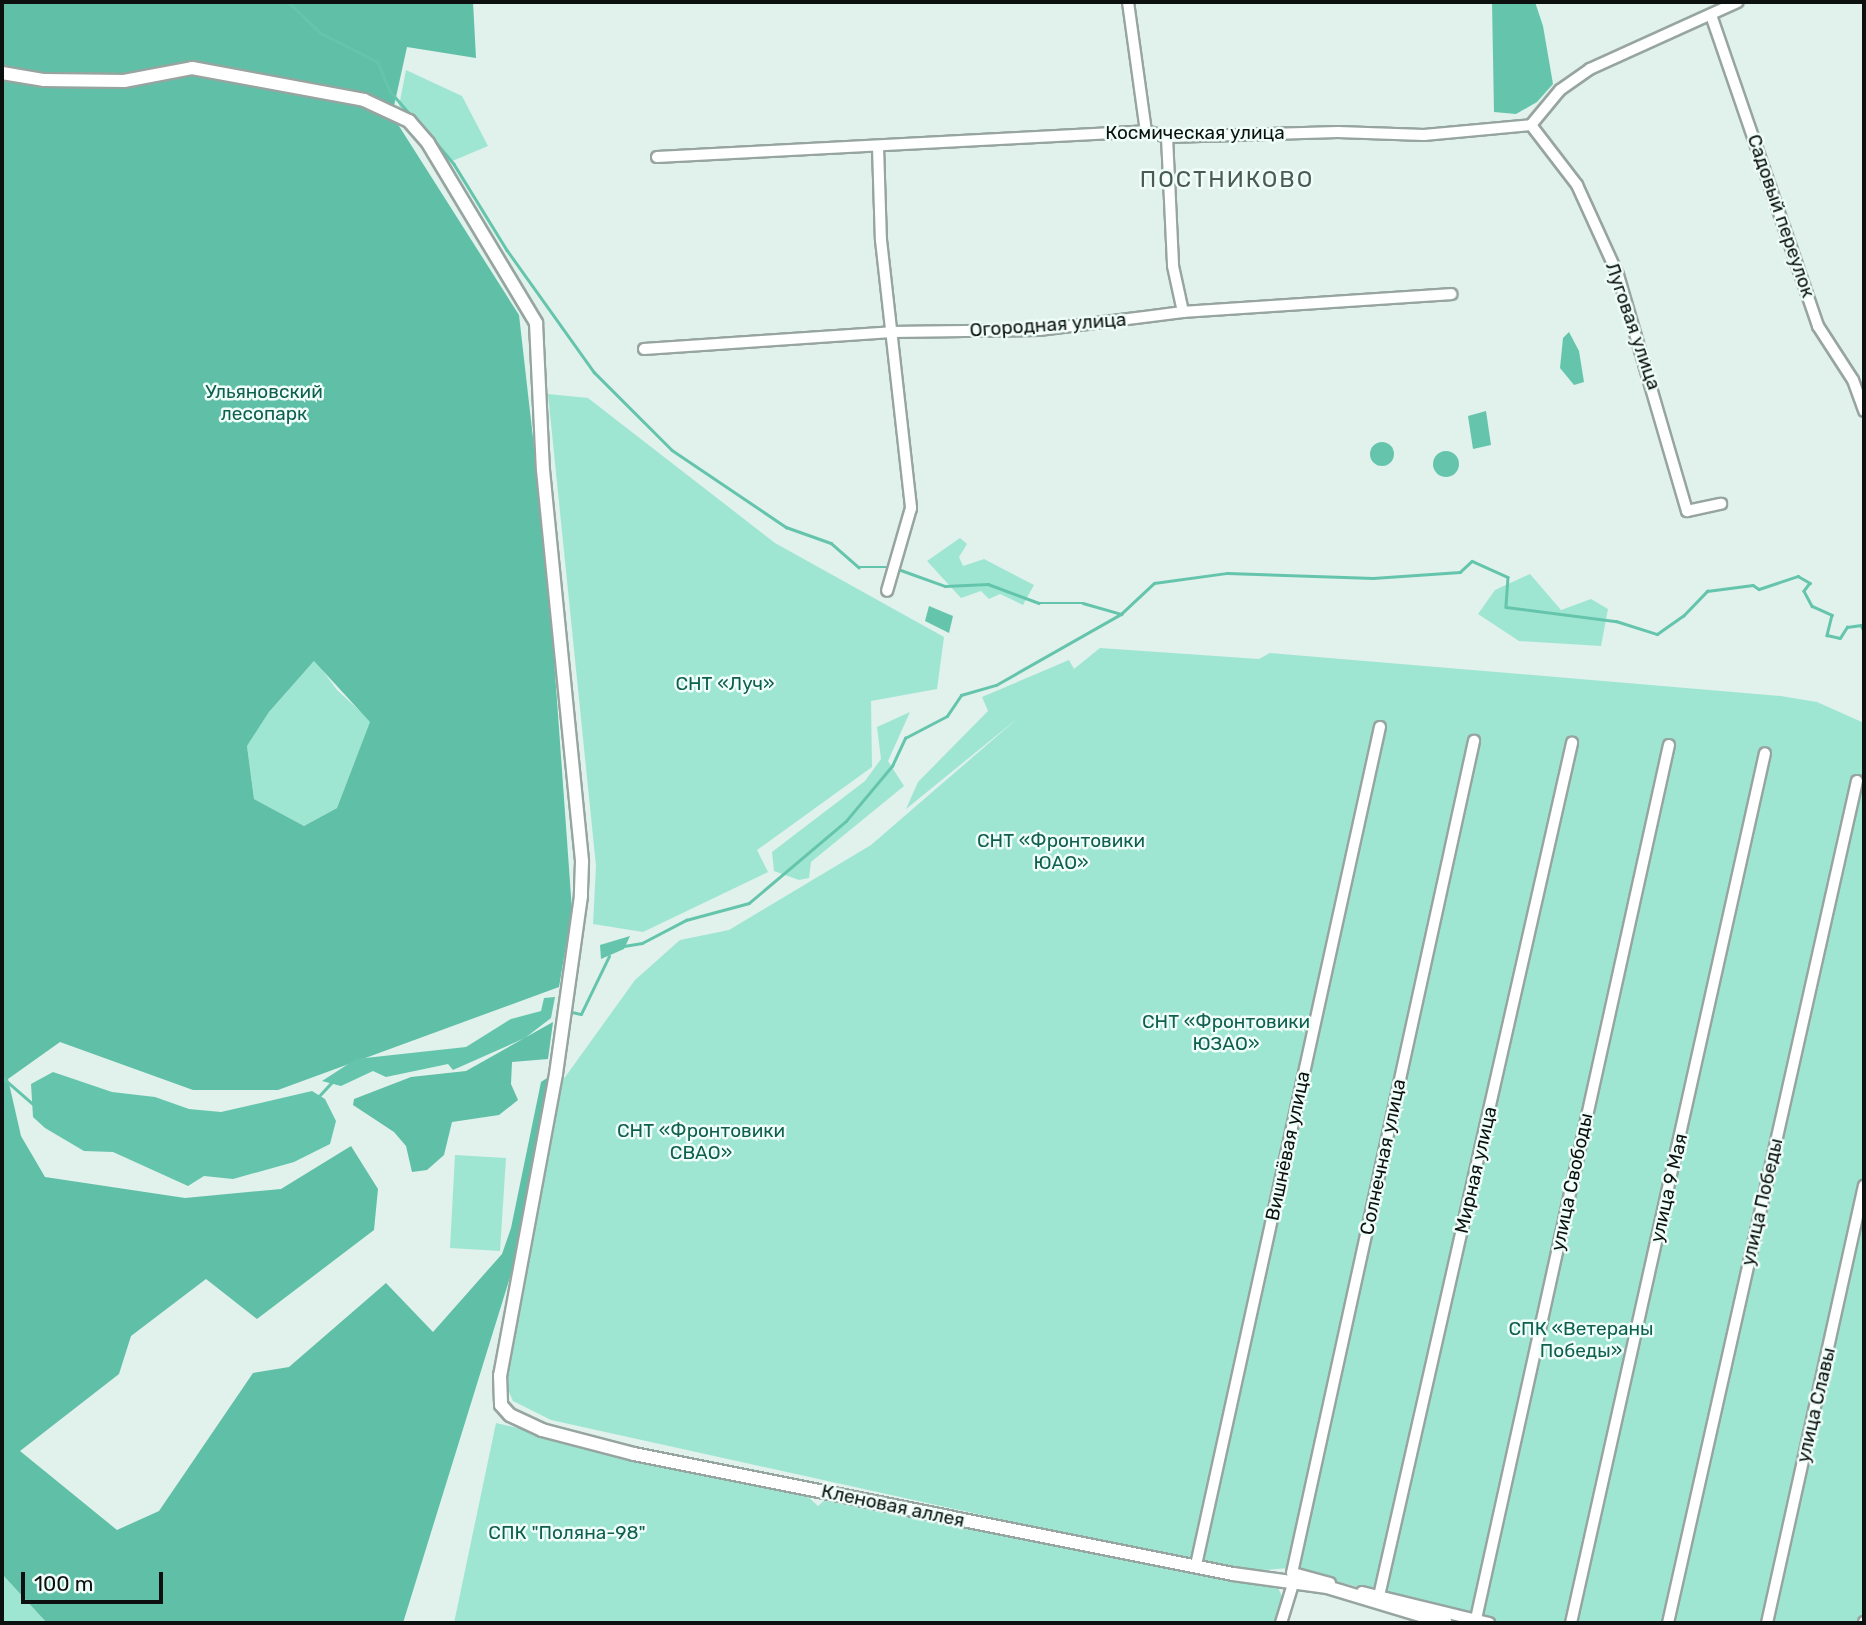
<!DOCTYPE html>
<html>
<head>
<meta charset="utf-8">
<style>
	body { margin:0 }
	#map { position:relative; width:1866px; height:1625px; overflow:hidden; background:#e1f1ec; font-family:Rubik,sans-serif }
	div>[style] { position:absolute }
	.green>* { inset:0; background:#9fe6d2 }
	.forest>* { inset:0; background:#60bfa7 }
	.water>* { inset:0; background:#65c5ac }
	.round { border-radius:50% }
	.stream>* { height:2.5px; margin:-1.25px; padding:0 1.25px; transform-origin:1.25px; border-radius:1.25px; background:#65c5ac }
	.roads { filter:drop-shadow(2px 0 #97a5a1) drop-shadow(-2px 0 #97a5a1) drop-shadow(0 2px #97a5a1) drop-shadow(0 -2px #97a5a1) }
	.minor>* { height:10px; margin:-5px; padding:0 5px; transform-origin:5px; border-radius:5px; background:#fff }
	.tertiary>* { height:12px; margin:-6px; padding:0 6px; transform-origin:6px; border-radius:6px; background:#fff }
	span { translate:-50% -50%; white-space:nowrap; text-align:center; line-height:1.15; -webkit-text-stroke:5px #effef9; paint-order:stroke }
	.street-label { font-size:19px; color:#0c1110 }
	.park-label { font-size:19px; color:#0f5f4e }
	.quarter-label { font-size:23px; color:#4c5955; letter-spacing:2px }
	.frame { position:absolute; inset:0; border:4px solid #0c1110; pointer-events:none }
	.scale { position:absolute; left:21px; top:1572px; width:142px; height:32px; box-sizing:border-box; border:4px solid #0c1110; border-top:0; padding-left:9px; font-size:21px; line-height:24px; white-space:nowrap; color:#0c1110; -webkit-text-stroke:5px #effef9; paint-order:stroke }
</style>
</head>
<body>
<div id="map">
	<div class="green">
		<div style="clip-path:polygon(406px 70px,462px 96px,488px 146px,450px 162px,399px 106px)"></div>
		<div style="clip-path:polygon(548px 394px,588px 398px,775px 543px,944px 637px,937px 689px,871px 701px,872px 767px,757px 850px,768px 872px,643px 932px,593px 924px,596px 866px)"></div>
		<div style="clip-path:polygon(960px 538px,967px 544px,959px 557px,963px 566px,984px 559px,1034px 585px,1023px 605px,1000px 594px,989px 599px,981px 591px,961px 598px,927px 561px)"></div>
		<div style="clip-path:polygon(1530px 574px,1561px 610px,1591px 599px,1608px 609px,1601px 646px,1519px 641px,1478px 614px,1495px 590px)"></div>
		<div style="clip-path:polygon(1100px 648px,1259px 659px,1270px 653px,1781px 696px,1817px 702px,1864px 723px,1864px 1623px,1488px 1623px,1289px 1568px,1240px 1572px,551px 1420px,513px 1401px,506px 1385px,563px 1080px,635px 980px,680px 940px,729px 930px,871px 845px,1018px 718px,906px 809px,918px 782px,988px 711px,982px 697px,1069px 660px,1074px 669px)"></div>
		<div style="clip-path:polygon(315px 660px,337px 690px,371px 721px,337px 808px,304px 826px,254px 799px,247px 746px,269px 712px)"></div>
		<div style="clip-path:polygon(910px 712px,888px 761px,904px 786px,811px 862px,809px 878px,799px 880px,774px 871px,772px 852px,865px 781px,881px 759px,877px 727px)"></div>
		<div style="clip-path:polygon(455px 1155px,506px 1158px,500px 1251px,450px 1248px)"></div>
		<div style="clip-path:polygon(496px 1423px,805px 1494px,818px 1506px,826px 1499px,1277px 1586px,1284px 1600px,1277px 1623px,454px 1623px)"></div>
		<div style="clip-path:polygon(2px 1574px,47px 1623px,2px 1623px)"></div>
	</div>
	<div class="forest">
		<div style="clip-path:polygon(evenodd,2px 2px,473px 2px,476px 58px,407px 47px,392px 115px,519px 315px,547px 561px,572px 910px,559px 987px,278px 1090px,193px 1090px,60px 1042px,8px 1079px,21px 1136px,45px 1177px,185px 1198px,281px 1189px,351px 1146px,378px 1189px,374px 1230px,257px 1319px,206px 1279px,131px 1336px,119px 1374px,20px 1451px,117px 1530px,159px 1511px,253px 1373px,289px 1367px,386px 1283px,433px 1332px,502px 1254px,511px 1228px,541px 1082px,550px 1076px,515px 1261px,403px 1623px,47px 1623px,2px 1574px,2px 2px,314px 661px,370px 722px,337px 808px,304px 826px,254px 799px,247px 746px,269px 712px,314px 661px)"></div>
		<div style="clip-path:polygon(553px 1022px,548px 1059px,512px 1062px,511px 1084px,518px 1100px,499px 1115px,452px 1122px,444px 1155px,427px 1170px,412px 1172px,406px 1146px,394px 1132px,353px 1105px,354px 1099px,411px 1077px,466px 1071px)"></div>
	</div>
	<div class="water">
		<div style="clip-path:polygon(1492px 2px,1535px 2px,1543px 26px,1553px 84px,1537px 102px,1516px 114px,1494px 112px)"></div>
		<div style="clip-path:polygon(1569px 332px,1579px 351px,1584px 382px,1574px 385px,1560px 368px,1563px 338px)"></div>
		<div style="clip-path:polygon(1486px 411px,1491px 445px,1473px 449px,1468px 416px)"></div>
		<div class="round" style="left:1370px;top:442px;width:24px;height:24px"></div>
		<div class="round" style="left:1433px;top:451px;width:26px;height:26px"></div>
		<div style="clip-path:polygon(929px 606px,953px 616px,949px 633px,925px 621px)"></div>
		<div style="clip-path:polygon(630px 936px,624px 949px,601px 959px,600px 945px)"></div>
		<div style="clip-path:polygon(555px 997px,551px 1018px,525px 1038px,453px 1070px,448px 1064px,386px 1077px,373px 1071px,341px 1086px,322px 1081px,356px 1059px,466px 1047px,511px 1019px,541px 1011px,544px 998px)"></div>
		<div style="clip-path:polygon(53px 1072px,112px 1092px,155px 1097px,189px 1109px,221px 1112px,312px 1091px,325px 1099px,336px 1121px,330px 1144px,294px 1162px,233px 1179px,204px 1176px,188px 1186px,113px 1152px,84px 1151px,45px 1128px,33px 1117px,31px 1084px)"></div>
	</div>
	<div class="stream">
		<div style="left:288px;top:2px;width:45px;rotate:43.2deg"></div>
		<div style="left:321px;top:33px;width:64px;rotate:27deg"></div>
		<div style="left:378px;top:62px;width:31px;rotate:68deg"></div>
		<div style="left:390px;top:91px;width:35px;rotate:49deg"></div>
		<div style="left:423px;top:127px;width:48px;rotate:50deg"></div>
		<div style="left:454px;top:164px;width:101px;rotate:58.4deg"></div>
		<div style="left:507px;top:250px;width:150px;rotate:54.5deg"></div>
		<div style="left:594px;top:372px;width:110px;rotate:45deg"></div>
		<div style="left:672px;top:450px;width:138px;rotate:34deg"></div>
		<div style="left:786px;top:527px;width:48px;rotate:19.6deg"></div>
		<div style="left:831px;top:543px;width:37px;rotate:41deg"></div>
		<div style="left:859px;top:567px;width:33px"></div>
		<div style="left:898px;top:569px;width:50px;rotate:19.9deg"></div>
		<div style="left:945px;top:586px;width:43px;rotate:-2.7deg"></div>
		<div style="left:988px;top:584px;width:54px;rotate:20.4deg"></div>
		<div style="left:1039px;top:603px;width:44px"></div>
		<div style="left:1083px;top:603px;width:40px;rotate:16deg"></div>
		<div style="left:624px;top:946px;width:18px;rotate:-9deg"></div>
		<div style="left:642px;top:943px;width:50px;rotate:-27.6deg"></div>
		<div style="left:686px;top:920px;width:65px;rotate:-15.1deg"></div>
		<div style="left:749px;top:903px;width:127px;rotate:-40.2deg"></div>
		<div style="left:846px;top:821px;width:72px;rotate:-50.1deg"></div>
		<div style="left:892px;top:766px;width:31px;rotate:-65deg"></div>
		<div style="left:905px;top:738px;width:47px;rotate:-27.6deg"></div>
		<div style="left:947px;top:716px;width:25px;rotate:-56deg"></div>
		<div style="left:961px;top:695px;width:36px;rotate:-16deg"></div>
		<div style="left:996px;top:685px;width:144px;rotate:-29.6deg"></div>
		<div style="left:1121px;top:614px;width:45px;rotate:-43.2deg"></div>
		<div style="left:1154px;top:583px;width:74px;rotate:-7.8deg"></div>
		<div style="left:1227px;top:573px;width:146px;rotate:2deg"></div>
		<div style="left:1373px;top:578px;width:87px;rotate:-3.9deg"></div>
		<div style="left:1460px;top:572px;width:16px;rotate:-43deg"></div>
		<div style="left:1472px;top:561px;width:39px;rotate:24deg"></div>
		<div style="left:1508px;top:577px;width:30px;rotate:94deg"></div>
		<div style="left:1506px;top:607px;width:111px;rotate:7.3deg"></div>
		<div style="left:1616px;top:621px;width:43px;rotate:17.6deg"></div>
		<div style="left:1657px;top:634px;width:32px;rotate:-35deg"></div>
		<div style="left:1683px;top:616px;width:35px;rotate:-46deg"></div>
		<div style="left:1707px;top:591px;width:46px;rotate:-7.4deg"></div>
		<div style="left:1753px;top:585px;width:7px;rotate:34deg"></div>
		<div style="left:1759px;top:589px;width:41px;rotate:-18.4deg"></div>
		<div style="left:1798px;top:576px;width:14px;rotate:30deg"></div>
		<div style="left:1810px;top:583px;width:10px;rotate:127deg"></div>
		<div style="left:1804px;top:591px;width:17px;rotate:62deg"></div>
		<div style="left:1812px;top:606px;width:22px;rotate:24deg"></div>
		<div style="left:1832px;top:615px;width:21px;rotate:104deg"></div>
		<div style="left:1827px;top:635px;width:13px;rotate:13deg"></div>
		<div style="left:1840px;top:638px;width:13px;rotate:-58deg"></div>
		<div style="left:1847px;top:627px;width:14px;rotate:-8deg"></div>
		<div style="left:1861px;top:625px;width:7px;rotate:63deg"></div>
		<div style="left:572px;top:1012px;width:9px;rotate:13deg"></div>
		<div style="left:581px;top:1014px;width:64px;rotate:-64.2deg"></div>
		<div style="left:2px;top:1077px;width:41px;rotate:41.1deg"></div>
		<div style="left:319px;top:1096px;width:18px;rotate:-47deg"></div>
	</div>
	<div class="roads">
		<div class="minor">
			<div style="left:1128px;top:2px;width:130px;rotate:82.1deg"></div>
			<div style="left:1711px;top:15px;width:329px;rotate:71deg"></div>
			<div style="left:1818px;top:326px;width:64px;rotate:57.1deg"></div>
			<div style="left:1853px;top:380px;width:33px;rotate:70deg"></div>
			<div style="left:1531px;top:125px;width:76px;rotate:52.5deg"></div>
			<div style="left:1577px;top:185px;width:99px;rotate:65.5deg"></div>
			<div style="left:1618px;top:275px;width:246px;rotate:73.7deg"></div>
			<div style="left:1687px;top:511px;width:35px;rotate:-12deg"></div>
			<div style="left:1167px;top:137px;width:129px;rotate:87.3deg"></div>
			<div style="left:1173px;top:266px;width:47px;rotate:77.7deg"></div>
			<div style="left:878px;top:147px;width:93px;rotate:88.2deg"></div>
			<div style="left:881px;top:240px;width:270px;rotate:83.6deg"></div>
			<div style="left:911px;top:508px;width:86px;rotate:106.1deg"></div>
			<div style="left:657px;top:157px;width:490px;rotate:-3deg"></div>
			<div style="left:1146px;top:131px;width:22px;rotate:16deg"></div>
			<div style="left:1167px;top:137px;width:171px;rotate:-1.7deg"></div>
			<div style="left:1338px;top:132px;width:86px;rotate:2deg"></div>
			<div style="left:1424px;top:135px;width:107px;rotate:-5.3deg"></div>
			<div style="left:1531px;top:125px;width:45px;rotate:-50.4deg"></div>
			<div style="left:1560px;top:90px;width:37px;rotate:-35deg"></div>
			<div style="left:1590px;top:69px;width:162px;rotate:-24.4deg"></div>
			<div style="left:644px;top:349px;width:248px;rotate:-3.9deg"></div>
			<div style="left:891px;top:332px;width:148px;rotate:-0.8deg"></div>
			<div style="left:1039px;top:330px;width:145px;rotate:-7.1deg"></div>
			<div style="left:1183px;top:312px;width:269px;rotate:-3.8deg"></div>
			<div style="left:1196px;top:1565px;width:858px;rotate:-77.62deg"></div>
			<div style="left:1330px;top:1583px;width:39px;rotate:-165deg"></div>
			<div style="left:1292px;top:1573px;width:852px;rotate:-77.66deg"></div>
			<div style="left:1362px;top:1592px;width:131px;rotate:13.7deg"></div>
			<div style="left:1379px;top:1596px;width:875px;rotate:-77.25deg"></div>
			<div style="left:1476px;top:1619px;width:895px;rotate:-77.55deg"></div>
			<div style="left:1281px;top:1623px;width:41px;rotate:-72.9deg"></div>
			<div style="left:1571px;top:1623px;width:891px;rotate:-77.43deg"></div>
			<div style="left:1668px;top:1623px;width:863px;rotate:-77.35deg"></div>
			<div style="left:1767px;top:1623px;width:448px;rotate:-77.5deg"></div>
			<div style="left:1864px;top:1623px;width:1px;rotate:-90deg"></div>
		</div>
		<div class="tertiary">
			<div style="left:2px;top:73px;width:43px;rotate:9.5deg"></div>
			<div style="left:44px;top:80px;width:80px;rotate:0.7deg"></div>
			<div style="left:124px;top:81px;width:69px;rotate:-10.8deg"></div>
			<div style="left:192px;top:68px;width:175px;rotate:10.5deg"></div>
			<div style="left:364px;top:100px;width:50px;rotate:25deg"></div>
			<div style="left:409px;top:121px;width:29px;rotate:49deg"></div>
			<div style="left:428px;top:143px;width:210px;rotate:59deg"></div>
			<div style="left:536px;top:323px;width:147px;rotate:87.3deg"></div>
			<div style="left:543px;top:470px;width:394px;rotate:84.3deg"></div>
			<div style="left:582px;top:862px;width:34px;rotate:92deg"></div>
			<div style="left:581px;top:896px;width:180px;rotate:98deg"></div>
			<div style="left:556px;top:1074px;width:306px;rotate:100.5deg"></div>
			<div style="left:500px;top:1375px;width:30px;rotate:88deg"></div>
			<div style="left:501px;top:1405px;width:13px;rotate:48deg"></div>
			<div style="left:510px;top:1415px;width:35px;rotate:25deg"></div>
			<div style="left:542px;top:1430px;width:95px;rotate:14.6deg"></div>
			<div style="left:634px;top:1454px;width:611px;rotate:11.33deg"></div>
			<div style="left:1233px;top:1574px;width:95px;rotate:7.9deg"></div>
			<div style="left:1327px;top:1587px;width:124px;rotate:16.8deg"></div>
		</div>
	</div>
	<div class="street-label">
		<span style="left:1195px;top:133px">Космическая улица</span>
		<span style="left:1781px;top:216px;rotate:71deg">Садовый переулок</span>
		<span style="left:1048px;top:325px;rotate:-4deg">Огородная улица</span>
		<span style="left:1633px;top:326px;rotate:71deg">Луговая улица</span>
		<span style="left:1288px;top:1146px;rotate:-78deg">Вишнёвая улица</span>
		<span style="left:1383px;top:1157px;rotate:-78deg">Солнечная улица</span>
		<span style="left:1476px;top:1170px;rotate:-77deg">Мирная улица</span>
		<span style="left:1572px;top:1182px;rotate:-78deg">улица Свободы</span>
		<span style="left:1669px;top:1188px;rotate:-77deg">улица 9 Мая</span>
		<span style="left:1762px;top:1202px;rotate:-77deg">улица Победы</span>
		<span style="left:1816px;top:1405px;rotate:-77deg">улица Славы</span>
		<span style="left:893px;top:1506px;rotate:12deg">Кленовая аллея</span>
	</div>
	<div class="park-label">
		<span style="left:264px;top:403px">Ульяновский<br>лесопарк</span>
		<span style="left:725px;top:684px">СНТ «Луч»</span>
		<span style="left:1061px;top:852px">СНТ «Фронтовики<br>ЮАО»</span>
		<span style="left:1226px;top:1033px">СНТ «Фронтовики<br>ЮЗАО»</span>
		<span style="left:701px;top:1142px">СНТ «Фронтовики<br>СВАО»</span>
		<span style="left:1581px;top:1340px">СПК «Ветераны<br>Победы»</span>
		<span style="left:567px;top:1533px">СПК "Поляна-98"</span>
	</div>
	<div class="quarter-label">
		<span style="left:1227px;top:179px">ПОСТНИКОВО</span>
	</div>
	<div class="frame"></div>
	<div class="scale">100 m</div>
</div>
</body>
</html>
